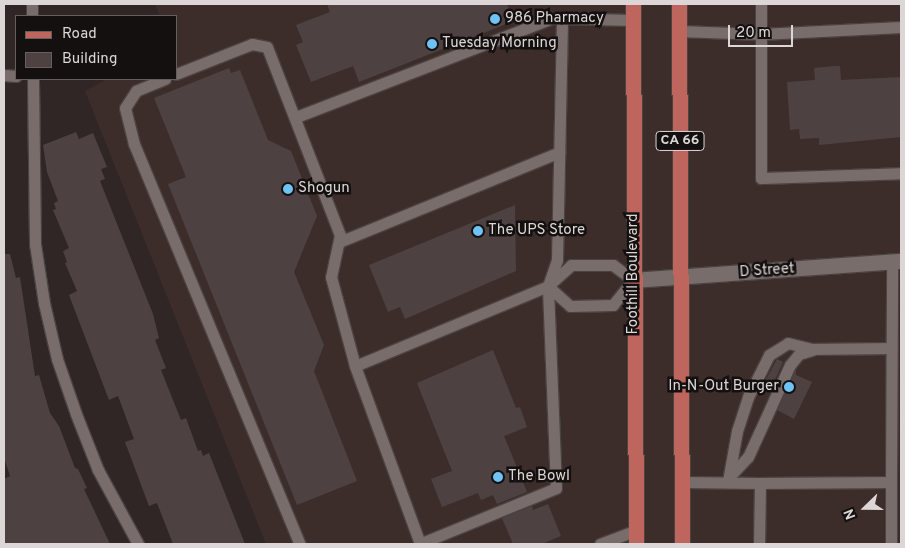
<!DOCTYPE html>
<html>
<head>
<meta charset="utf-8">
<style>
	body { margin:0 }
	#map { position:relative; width:905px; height:548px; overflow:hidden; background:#302625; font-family:Overpass,sans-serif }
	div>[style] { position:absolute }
	.built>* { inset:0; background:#3d2d2a }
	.building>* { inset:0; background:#4d4241 }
	.roads { filter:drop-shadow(1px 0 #4b4342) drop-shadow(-1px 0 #4b4342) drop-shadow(0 1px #4b4342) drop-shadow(0 -1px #4b4342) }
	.lane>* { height:11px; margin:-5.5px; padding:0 5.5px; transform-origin:5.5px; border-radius:5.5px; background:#796d6c }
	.street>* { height:15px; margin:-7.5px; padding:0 7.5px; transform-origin:7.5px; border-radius:7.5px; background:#796d6c }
	.primary>* { height:15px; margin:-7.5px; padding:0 7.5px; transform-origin:7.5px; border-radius:7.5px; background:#be655e }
	.dots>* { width:14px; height:14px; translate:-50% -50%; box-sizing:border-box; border:2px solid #151010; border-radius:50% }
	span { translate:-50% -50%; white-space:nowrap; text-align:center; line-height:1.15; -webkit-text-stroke:5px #151010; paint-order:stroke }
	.shield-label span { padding:1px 4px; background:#151010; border:1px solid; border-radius:4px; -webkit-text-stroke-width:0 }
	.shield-label { font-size:14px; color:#ddd6d6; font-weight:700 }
	.poi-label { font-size:15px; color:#ddd6d6 }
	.left { translate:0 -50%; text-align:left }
	.right { translate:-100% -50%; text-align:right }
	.street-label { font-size:15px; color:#ddd6d6 }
	.frame { position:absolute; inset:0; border:5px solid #ddd6d6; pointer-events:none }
	.legend { position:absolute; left:15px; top:15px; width:162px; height:65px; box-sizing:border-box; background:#151010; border:1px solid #655f5f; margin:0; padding:6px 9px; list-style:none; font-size:15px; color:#ddd6d6 }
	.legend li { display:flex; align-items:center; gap:10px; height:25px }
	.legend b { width:25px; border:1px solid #655f5f }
	.north { position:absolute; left:840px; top:483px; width:50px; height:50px; -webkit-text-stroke:4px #151010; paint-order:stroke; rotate:248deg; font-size:14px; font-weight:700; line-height:20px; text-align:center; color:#ddd6d6 }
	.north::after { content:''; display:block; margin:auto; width:18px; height:22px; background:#ddd6d6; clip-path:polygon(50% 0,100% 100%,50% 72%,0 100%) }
	.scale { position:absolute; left:728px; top:25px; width:65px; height:22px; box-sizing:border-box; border:2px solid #ddd6d6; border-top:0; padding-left:6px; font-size:15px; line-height:18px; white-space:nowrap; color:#ddd6d6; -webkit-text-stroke:4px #151010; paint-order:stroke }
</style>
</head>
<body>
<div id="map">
	<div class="built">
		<div style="clip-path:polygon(155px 4px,901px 4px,901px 544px,266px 544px,85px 91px,107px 79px,176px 79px,176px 16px,160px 16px)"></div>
	</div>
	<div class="building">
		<div style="clip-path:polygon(327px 4px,507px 4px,514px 21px,359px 82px,353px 66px,311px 82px,296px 45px,303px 42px,296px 25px,330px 12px)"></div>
		<div style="clip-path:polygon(835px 66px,840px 66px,841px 80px,901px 77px,901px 137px,819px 145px,819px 138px,800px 139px,799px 129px,790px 130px,787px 82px,815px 80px,814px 68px)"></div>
		<div style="clip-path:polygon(229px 68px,231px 73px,240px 70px,268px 140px,291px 151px,317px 216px,294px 272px,324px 345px,314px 371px,357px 481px,297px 505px,168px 184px,186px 177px,154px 98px)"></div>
		<div style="clip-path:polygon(76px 132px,79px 139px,93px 133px,107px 167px,101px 169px,105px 179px,100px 181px,153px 314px,159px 338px,155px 340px,166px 368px,161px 370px,181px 420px,186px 418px,198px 451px,201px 450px,203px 456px,209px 453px,245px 544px,173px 544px,157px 503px,149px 506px,125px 442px,134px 439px,118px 396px,109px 400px,69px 295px,77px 291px,65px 263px,67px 262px,63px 251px,69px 248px,53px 210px,56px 209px,54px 203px,58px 201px,47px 172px,43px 145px)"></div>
		<div style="clip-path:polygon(515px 205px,516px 271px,405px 319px,400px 307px,388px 312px,369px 265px)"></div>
		<div style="clip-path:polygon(4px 254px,10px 254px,16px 278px,20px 277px,35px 376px,39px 375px,50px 413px,59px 426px,75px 468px,78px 469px,87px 488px,84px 489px,110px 544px,4px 544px,4px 479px,10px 476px,4px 458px)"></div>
		<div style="clip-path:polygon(493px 350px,516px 408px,520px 407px,527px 427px,504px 436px,527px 492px,497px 504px,493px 495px,481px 500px,478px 493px,442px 507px,431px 479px,452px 471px,417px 383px)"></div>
		<div style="clip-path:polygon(777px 359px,783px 362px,771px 389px,763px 385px)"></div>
		<div style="clip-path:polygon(796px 369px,796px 375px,812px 382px,794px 419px,777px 410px)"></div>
		<div style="clip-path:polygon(548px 504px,561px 536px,542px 544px,513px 544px,502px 518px,532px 506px,533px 510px)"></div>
	</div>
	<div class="roads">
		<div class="lane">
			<div style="left:32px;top:4px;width:12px;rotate:90deg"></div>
			<div style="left:761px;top:4px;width:174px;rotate:90deg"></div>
			<div style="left:761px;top:178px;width:140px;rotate:-2deg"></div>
			<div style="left:679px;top:31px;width:82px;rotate:2.1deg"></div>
			<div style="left:761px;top:34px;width:140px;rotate:-2.9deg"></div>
			<div style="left:176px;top:74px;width:82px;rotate:-21.5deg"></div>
			<div style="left:252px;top:44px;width:15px;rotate:11deg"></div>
			<div style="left:267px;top:47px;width:202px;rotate:68.8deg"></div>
			<div style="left:340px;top:235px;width:43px;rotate:102.1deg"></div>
			<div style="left:331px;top:277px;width:92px;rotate:74.9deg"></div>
			<div style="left:355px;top:366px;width:189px;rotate:69.9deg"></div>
			<div style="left:4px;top:75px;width:12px;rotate:5deg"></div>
			<div style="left:33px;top:79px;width:165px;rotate:89.3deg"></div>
			<div style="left:35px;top:244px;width:60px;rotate:81.3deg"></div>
			<div style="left:44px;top:303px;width:57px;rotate:76.9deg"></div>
			<div style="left:57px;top:359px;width:58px;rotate:70.9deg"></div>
			<div style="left:76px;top:414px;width:60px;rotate:68.6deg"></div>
			<div style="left:98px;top:470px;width:84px;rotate:61.6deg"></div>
			<div style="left:165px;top:79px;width:31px;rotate:158deg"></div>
			<div style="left:136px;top:91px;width:20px;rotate:123deg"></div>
			<div style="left:125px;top:108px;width:37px;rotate:76deg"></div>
			<div style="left:134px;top:144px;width:433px;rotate:67.5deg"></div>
			<div style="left:296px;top:117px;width:274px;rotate:-21.1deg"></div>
			<div style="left:552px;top:18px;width:81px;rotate:1.4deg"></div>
			<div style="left:339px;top:242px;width:238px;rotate:-22.2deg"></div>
			<div style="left:355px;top:366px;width:209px;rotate:-22.5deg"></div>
			<div style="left:548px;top:286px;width:31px;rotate:-42deg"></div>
			<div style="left:571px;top:265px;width:42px"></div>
			<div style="left:613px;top:265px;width:25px;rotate:37deg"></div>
			<div style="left:633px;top:280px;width:32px;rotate:129deg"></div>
			<div style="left:613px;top:305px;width:43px;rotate:178.7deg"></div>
			<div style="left:570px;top:306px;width:30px;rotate:-138deg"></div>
			<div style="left:730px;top:476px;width:26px;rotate:-47deg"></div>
			<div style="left:748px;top:457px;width:101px;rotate:-65.5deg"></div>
			<div style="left:790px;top:365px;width:14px;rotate:-51deg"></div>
			<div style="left:799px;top:354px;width:14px;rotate:-17deg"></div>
			<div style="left:728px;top:481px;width:51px;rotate:-79.8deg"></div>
			<div style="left:737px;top:431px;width:36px;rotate:-72deg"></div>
			<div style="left:748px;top:397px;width:47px;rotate:-63.4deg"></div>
			<div style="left:769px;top:355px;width:22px;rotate:-32deg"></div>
			<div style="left:788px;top:343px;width:25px;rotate:14deg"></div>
			<div style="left:812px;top:349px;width:78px;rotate:-0.7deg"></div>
			<div style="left:682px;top:482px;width:78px;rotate:0.7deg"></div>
			<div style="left:760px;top:483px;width:61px;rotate:90.9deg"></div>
			<div style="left:760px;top:483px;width:131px;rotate:-0.4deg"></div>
			<div style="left:891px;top:482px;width:220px;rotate:-89.7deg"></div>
			<div style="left:419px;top:544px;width:148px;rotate:-22.2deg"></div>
			<div style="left:556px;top:488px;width:202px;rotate:-92.3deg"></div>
			<div style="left:548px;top:286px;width:28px;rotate:-71deg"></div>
			<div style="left:557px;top:260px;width:242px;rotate:-88.8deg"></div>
			<div style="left:600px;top:544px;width:39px;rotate:-21deg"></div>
			<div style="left:891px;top:544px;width:62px;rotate:-90deg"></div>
		</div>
		<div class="street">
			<div style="left:633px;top:280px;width:269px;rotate:-4.1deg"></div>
		</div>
		<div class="primary">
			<div style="left:633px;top:4px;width:540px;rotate:89.68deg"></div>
			<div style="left:679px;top:4px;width:540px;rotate:89.68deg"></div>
		</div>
	</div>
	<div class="dots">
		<div style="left:495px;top:19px;background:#6fc2f4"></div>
		<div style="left:432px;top:44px;background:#6fc2f4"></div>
		<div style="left:288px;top:189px;background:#6fc2f4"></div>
		<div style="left:478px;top:231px;background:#6fc2f4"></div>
		<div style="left:789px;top:387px;background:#6fc2f4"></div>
		<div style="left:498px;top:477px;background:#6fc2f4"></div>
	</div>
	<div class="shield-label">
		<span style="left:680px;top:141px">CA 66</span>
	</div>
	<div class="poi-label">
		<span class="left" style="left:505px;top:19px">986 Pharmacy</span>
		<span class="left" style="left:442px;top:44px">Tuesday Morning</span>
		<span class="left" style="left:298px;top:189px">Shogun</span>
		<span class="left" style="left:488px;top:231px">The UPS Store</span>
		<span class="right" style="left:779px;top:387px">In-N-Out Burger</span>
		<span class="left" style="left:508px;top:477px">The Bowl</span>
	</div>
	<div class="street-label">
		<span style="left:767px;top:271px;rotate:-4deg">D Street</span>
		<span style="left:634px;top:274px;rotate:-90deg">Foothill Boulevard</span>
	</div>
	<div class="frame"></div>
	<ul class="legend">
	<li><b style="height:6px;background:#be655e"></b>Road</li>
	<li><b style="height:14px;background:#4d4241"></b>Building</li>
	</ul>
	<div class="north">N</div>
	<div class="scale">20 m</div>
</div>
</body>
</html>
